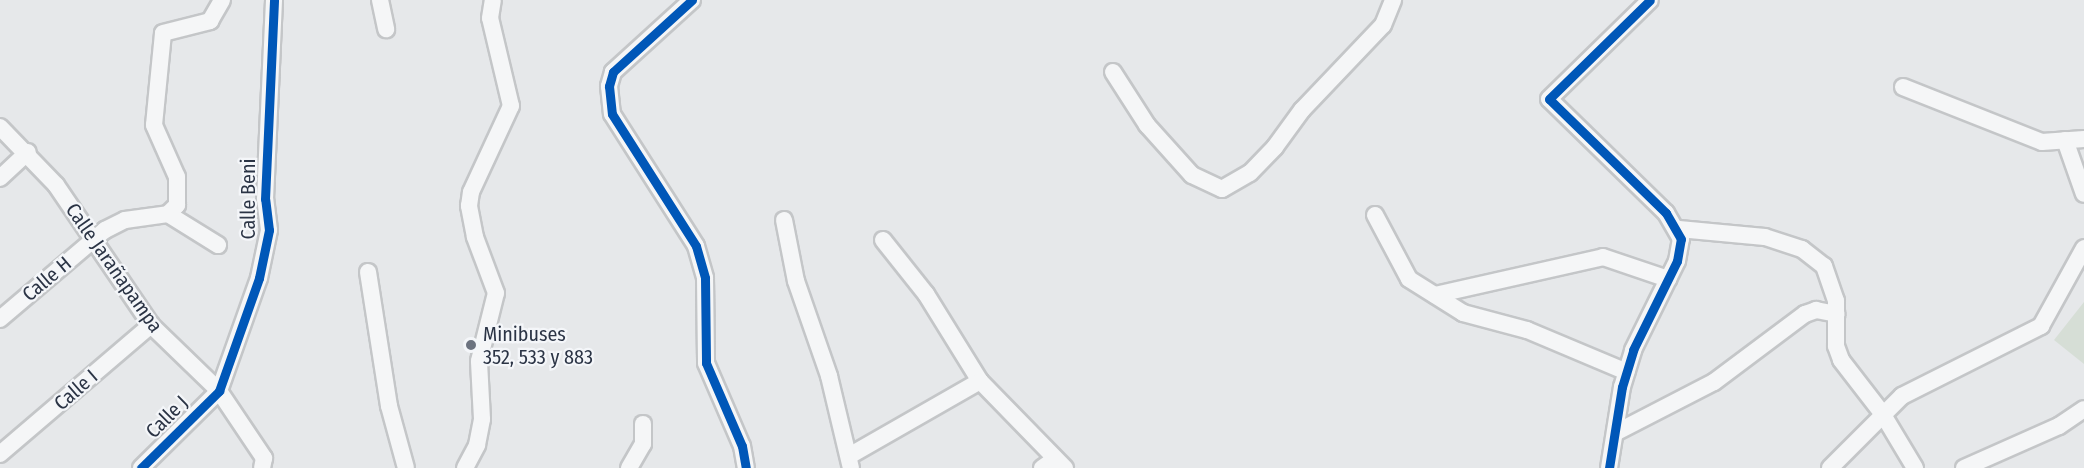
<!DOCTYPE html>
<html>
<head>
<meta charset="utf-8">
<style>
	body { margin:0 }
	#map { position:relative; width:2084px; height:468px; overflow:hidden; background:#e6e8ea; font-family:"Fira Sans Condensed",sans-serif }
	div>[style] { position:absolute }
	.green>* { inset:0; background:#d6ded6 }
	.roads { filter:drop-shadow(2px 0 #c4c6c8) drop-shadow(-2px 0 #c4c6c8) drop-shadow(0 2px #c4c6c8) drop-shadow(0 -2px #c4c6c8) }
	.minor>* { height:16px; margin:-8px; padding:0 8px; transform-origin:8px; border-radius:8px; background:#f5f6f7 }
	.cycleway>* { height:9px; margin:-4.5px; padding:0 4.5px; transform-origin:4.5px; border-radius:4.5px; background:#0057b8 }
	.dots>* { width:16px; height:16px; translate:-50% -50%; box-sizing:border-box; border:3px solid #f4f6f9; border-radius:50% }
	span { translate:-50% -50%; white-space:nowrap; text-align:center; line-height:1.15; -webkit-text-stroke:4.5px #f4f6f9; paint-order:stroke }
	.street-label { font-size:20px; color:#2b3445 }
	.poi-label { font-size:20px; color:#2b3445 }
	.left { translate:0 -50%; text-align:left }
</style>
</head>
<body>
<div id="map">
	<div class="green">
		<div style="clip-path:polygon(2084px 302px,2084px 364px,2054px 340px)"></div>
	</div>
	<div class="roads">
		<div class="minor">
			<div style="left:380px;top:0;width:30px;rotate:78deg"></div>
			<div style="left:692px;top:0;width:107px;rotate:137.7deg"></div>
			<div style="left:613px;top:72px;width:15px;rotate:106deg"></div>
			<div style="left:609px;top:86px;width:28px;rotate:84deg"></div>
			<div style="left:612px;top:114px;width:156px;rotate:57.5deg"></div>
			<div style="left:696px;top:246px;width:33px;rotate:74deg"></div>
			<div style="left:705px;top:278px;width:85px;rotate:89.3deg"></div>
			<div style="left:706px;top:363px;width:90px;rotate:66.6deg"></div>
			<div style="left:742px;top:446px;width:22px;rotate:80deg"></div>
			<div style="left:1113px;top:72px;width:63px;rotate:57.3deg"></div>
			<div style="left:1147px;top:125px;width:67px;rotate:48deg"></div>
			<div style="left:1192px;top:175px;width:33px;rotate:25deg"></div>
			<div style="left:1222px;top:189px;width:32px;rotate:-30deg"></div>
			<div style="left:1250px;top:173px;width:36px;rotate:-46deg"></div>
			<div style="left:1275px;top:147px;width:46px;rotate:-53.9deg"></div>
			<div style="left:1302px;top:110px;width:117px;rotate:-46.4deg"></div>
			<div style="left:1383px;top:25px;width:27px;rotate:-68deg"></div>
			<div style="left:1903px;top:87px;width:149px;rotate:21.6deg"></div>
			<div style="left:2042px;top:142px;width:42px;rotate:-4.1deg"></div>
			<div style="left:0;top:127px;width:81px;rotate:46deg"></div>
			<div style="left:56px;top:185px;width:169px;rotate:55.8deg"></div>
			<div style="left:151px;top:325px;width:95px;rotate:44.1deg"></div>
			<div style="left:219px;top:391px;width:81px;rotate:56.1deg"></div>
			<div style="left:264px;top:458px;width:10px;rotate:101deg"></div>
			<div style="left:2065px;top:140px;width:57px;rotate:70.6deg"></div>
			<div style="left:0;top:178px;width:38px;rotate:-43deg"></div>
			<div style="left:168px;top:214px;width:59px;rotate:31.8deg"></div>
			<div style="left:1375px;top:215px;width:72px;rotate:62deg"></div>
			<div style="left:1409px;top:279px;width:64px;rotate:32.2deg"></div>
			<div style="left:1463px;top:313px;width:66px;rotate:14.9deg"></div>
			<div style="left:1527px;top:330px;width:108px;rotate:22.8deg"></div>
			<div style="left:784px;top:220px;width:62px;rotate:78.9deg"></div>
			<div style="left:796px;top:281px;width:101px;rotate:70.8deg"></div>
			<div style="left:829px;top:376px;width:95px;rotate:76.6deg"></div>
			<div style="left:1679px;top:229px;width:86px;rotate:5.3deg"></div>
			<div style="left:1765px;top:237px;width:39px;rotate:18deg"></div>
			<div style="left:1802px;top:249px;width:28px;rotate:38deg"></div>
			<div style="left:1824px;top:266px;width:37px;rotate:71deg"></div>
			<div style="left:1836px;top:301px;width:45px;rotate:90deg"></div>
			<div style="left:1836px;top:346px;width:15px;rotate:70deg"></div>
			<div style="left:1841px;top:360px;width:67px;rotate:52.3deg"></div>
			<div style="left:1882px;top:413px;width:64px;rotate:59deg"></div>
			<div style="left:883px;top:240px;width:69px;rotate:51.5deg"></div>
			<div style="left:926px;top:294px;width:102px;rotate:58.2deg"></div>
			<div style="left:980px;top:381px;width:122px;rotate:45.7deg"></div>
			<div style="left:368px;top:272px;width:136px;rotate:81.1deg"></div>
			<div style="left:389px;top:406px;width:64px;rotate:74.7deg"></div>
			<div style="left:1435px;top:295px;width:172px;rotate:-12.7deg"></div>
			<div style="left:1603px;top:257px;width:69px;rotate:18.7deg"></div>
			<div style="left:0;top:319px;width:138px;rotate:-40.3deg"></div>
			<div style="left:105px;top:230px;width:22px;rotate:-27deg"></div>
			<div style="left:125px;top:220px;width:43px;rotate:-7.9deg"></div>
			<div style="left:168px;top:214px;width:13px;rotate:-45deg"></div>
			<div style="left:177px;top:205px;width:28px;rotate:-90deg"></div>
			<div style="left:177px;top:177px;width:57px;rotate:-113.9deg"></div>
			<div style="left:154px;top:125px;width:92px;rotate:-84.4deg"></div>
			<div style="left:163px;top:33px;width:49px;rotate:-14.3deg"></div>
			<div style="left:210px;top:21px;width:24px;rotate:-60deg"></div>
			<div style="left:1615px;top:433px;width:111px;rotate:-27.3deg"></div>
			<div style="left:1714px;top:382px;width:114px;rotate:-36.8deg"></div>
			<div style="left:1805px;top:314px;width:12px;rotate:-20deg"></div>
			<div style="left:1816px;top:310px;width:21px;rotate:11deg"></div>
			<div style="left:0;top:454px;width:199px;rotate:-40.5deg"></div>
			<div style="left:849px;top:456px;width:151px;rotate:-29.8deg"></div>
			<div style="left:141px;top:468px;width:110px;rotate:-44.6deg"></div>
			<div style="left:219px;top:391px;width:120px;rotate:-70.5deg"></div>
			<div style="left:259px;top:278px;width:49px;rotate:-78.2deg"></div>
			<div style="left:269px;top:230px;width:31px;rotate:-97deg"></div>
			<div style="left:265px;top:199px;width:199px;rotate:-87.4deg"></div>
			<div style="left:465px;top:468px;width:26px;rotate:-62deg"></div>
			<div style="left:477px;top:445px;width:26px;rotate:-79deg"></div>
			<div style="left:482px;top:419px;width:58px;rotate:-93deg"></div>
			<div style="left:479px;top:361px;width:70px;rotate:-76deg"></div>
			<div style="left:496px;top:293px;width:60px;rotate:-110.6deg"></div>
			<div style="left:475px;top:237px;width:32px;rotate:-101deg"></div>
			<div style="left:469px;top:206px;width:14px;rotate:-82deg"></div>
			<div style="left:471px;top:192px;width:95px;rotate:-65.1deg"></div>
			<div style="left:511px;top:106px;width:90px;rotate:-103.4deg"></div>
			<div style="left:490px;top:18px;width:18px;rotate:-81deg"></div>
			<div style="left:629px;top:468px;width:28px;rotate:-60deg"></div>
			<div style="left:643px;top:444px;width:20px;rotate:-90deg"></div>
			<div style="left:1042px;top:468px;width:16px;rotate:-35deg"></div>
			<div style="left:1609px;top:468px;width:82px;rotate:-80.9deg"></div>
			<div style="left:1622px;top:387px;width:39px;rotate:-73deg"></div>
			<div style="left:1633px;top:350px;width:99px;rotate:-63.7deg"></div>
			<div style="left:1677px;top:261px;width:22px;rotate:-80deg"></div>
			<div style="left:1681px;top:239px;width:30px;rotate:-120deg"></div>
			<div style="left:1666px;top:213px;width:163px;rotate:-135.7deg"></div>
			<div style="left:1549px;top:99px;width:141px;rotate:-44.4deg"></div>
			<div style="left:1830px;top:468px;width:102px;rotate:-45deg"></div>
			<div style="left:1902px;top:396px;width:156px;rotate:-26.7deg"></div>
			<div style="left:2041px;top:326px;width:89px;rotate:-61.1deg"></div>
			<div style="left:1964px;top:468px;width:104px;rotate:-23.9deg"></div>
			<div style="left:2059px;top:426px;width:30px;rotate:-34deg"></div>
		</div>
	</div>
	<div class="cycleway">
		<div style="left:692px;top:0;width:107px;rotate:137.7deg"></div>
		<div style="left:613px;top:72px;width:15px;rotate:106deg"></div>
		<div style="left:609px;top:86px;width:28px;rotate:84deg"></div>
		<div style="left:612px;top:114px;width:156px;rotate:57.5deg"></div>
		<div style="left:696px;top:246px;width:33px;rotate:74deg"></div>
		<div style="left:705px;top:278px;width:85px;rotate:89.3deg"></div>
		<div style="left:706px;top:363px;width:90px;rotate:66.6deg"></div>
		<div style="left:742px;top:446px;width:22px;rotate:80deg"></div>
		<div style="left:141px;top:468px;width:110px;rotate:-44.6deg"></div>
		<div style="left:219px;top:391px;width:120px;rotate:-70.5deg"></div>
		<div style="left:259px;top:278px;width:49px;rotate:-78.2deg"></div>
		<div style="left:269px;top:230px;width:31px;rotate:-97deg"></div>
		<div style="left:265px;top:199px;width:199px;rotate:-87.4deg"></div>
		<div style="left:1609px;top:468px;width:82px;rotate:-80.9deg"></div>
		<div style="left:1622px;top:387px;width:39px;rotate:-73deg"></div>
		<div style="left:1633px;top:350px;width:99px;rotate:-63.7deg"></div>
		<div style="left:1677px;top:261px;width:22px;rotate:-80deg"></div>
		<div style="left:1681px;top:239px;width:30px;rotate:-120deg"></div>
		<div style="left:1666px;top:213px;width:163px;rotate:-135.7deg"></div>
		<div style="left:1549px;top:99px;width:141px;rotate:-44.4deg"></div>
	</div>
	<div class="dots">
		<div style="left:471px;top:345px;background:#6c737f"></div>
	</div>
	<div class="street-label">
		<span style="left:248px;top:199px;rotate:-90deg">Calle Beni</span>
		<span style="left:114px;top:268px;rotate:55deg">Calle Jarañapampa</span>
		<span style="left:47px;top:279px;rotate:-40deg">Calle H</span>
		<span style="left:76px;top:390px;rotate:-41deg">Calle I</span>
		<span style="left:167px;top:417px;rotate:-45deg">Calle J</span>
	</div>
	<div class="poi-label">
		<span class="left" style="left:483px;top:346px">Minibuses<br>352, 533 y 883</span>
	</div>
</div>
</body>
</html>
